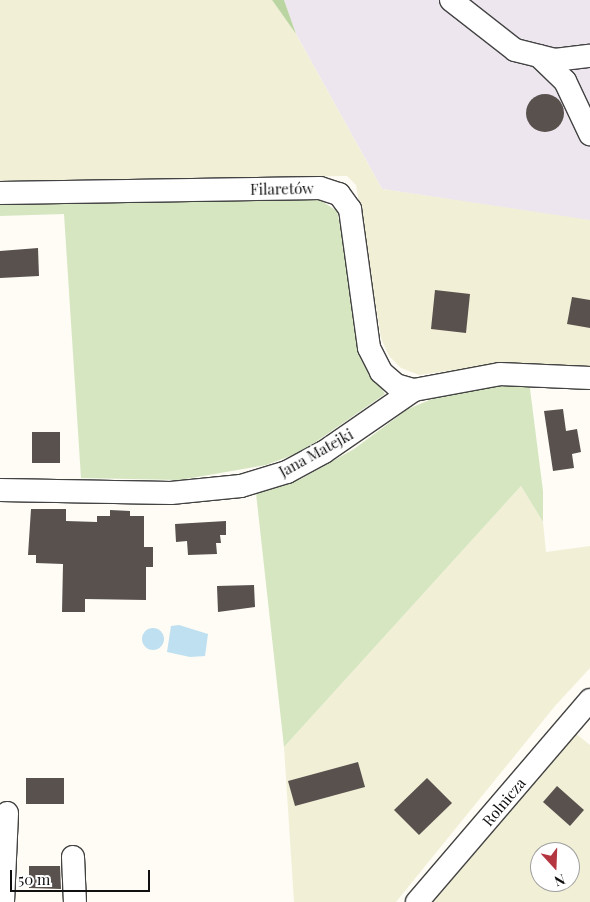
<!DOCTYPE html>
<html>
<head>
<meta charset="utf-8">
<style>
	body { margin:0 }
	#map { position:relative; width:590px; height:902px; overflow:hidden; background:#fefcf5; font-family:"Playfair Display",serif }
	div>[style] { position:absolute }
	.industrial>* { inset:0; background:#ede6ee }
	.farmland>* { inset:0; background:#f2efd7 }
	.green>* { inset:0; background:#d6e6c1 }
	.forest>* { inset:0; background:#bbd5a2 }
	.water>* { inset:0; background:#bfe0f0 }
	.round { border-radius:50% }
	.building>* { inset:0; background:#58514e }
	.roads { filter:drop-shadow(1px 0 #434343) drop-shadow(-1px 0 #434343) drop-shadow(0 1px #434343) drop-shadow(0 -1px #434343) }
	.minor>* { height:22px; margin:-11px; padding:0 11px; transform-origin:11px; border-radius:11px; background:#fff }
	span { translate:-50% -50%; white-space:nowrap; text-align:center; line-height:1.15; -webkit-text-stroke:5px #fff; paint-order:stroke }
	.street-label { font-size:15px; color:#101010 }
	.north { position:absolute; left:530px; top:842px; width:50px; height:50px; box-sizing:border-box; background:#fff; border:1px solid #9f9f9f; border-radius:50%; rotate:160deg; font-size:14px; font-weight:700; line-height:20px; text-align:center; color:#101010 }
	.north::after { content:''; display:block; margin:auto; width:18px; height:22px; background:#b33641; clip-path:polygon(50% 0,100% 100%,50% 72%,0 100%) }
	.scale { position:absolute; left:10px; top:870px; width:140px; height:22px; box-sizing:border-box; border:2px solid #101010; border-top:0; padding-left:6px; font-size:15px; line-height:18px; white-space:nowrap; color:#101010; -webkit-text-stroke:4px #fff; paint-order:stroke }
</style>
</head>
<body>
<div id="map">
	<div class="industrial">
		<div style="clip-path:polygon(284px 0,590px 0,590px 221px,382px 189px,296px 34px)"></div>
	</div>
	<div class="farmland">
		<div style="clip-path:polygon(0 0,272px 0,296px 34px,382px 189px,590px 220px,590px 371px,470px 368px,419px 375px,401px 368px,389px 356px,381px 338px,356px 185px,347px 176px,0 181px)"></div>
		<div style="clip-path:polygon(521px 486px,543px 522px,546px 552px,590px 546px,590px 668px,555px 706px,396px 902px,294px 902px,284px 747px)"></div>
		<div style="clip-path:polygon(evenodd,574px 732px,590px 745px,590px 902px,433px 902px,574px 732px,540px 852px,570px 852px,570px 882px,540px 882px,540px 852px)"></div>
	</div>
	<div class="green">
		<div style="clip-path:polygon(314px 196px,337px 211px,370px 371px,385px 394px,301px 452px,266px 465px,180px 480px,81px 478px,64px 214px,0 216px,0 197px)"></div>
		<div style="clip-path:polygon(492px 381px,529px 381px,543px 491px,543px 522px,521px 486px,284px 747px,256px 493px,301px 479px,354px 449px,408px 409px,444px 394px)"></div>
	</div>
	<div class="forest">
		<div style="clip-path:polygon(272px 0,284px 0,296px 34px)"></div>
	</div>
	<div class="water">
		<div style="clip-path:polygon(179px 625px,208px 634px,205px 656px,190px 657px,167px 652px,171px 626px)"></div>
		<div class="round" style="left:142px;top:628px;width:22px;height:22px"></div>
	</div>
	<div class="building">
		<div class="round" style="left:526px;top:94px;width:38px;height:38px"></div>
		<div style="clip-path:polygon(38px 248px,39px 276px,0 278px,0 251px)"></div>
		<div style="clip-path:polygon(435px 290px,470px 294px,466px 333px,431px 329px)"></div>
		<div style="clip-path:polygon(572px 297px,590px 300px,590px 328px,567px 324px)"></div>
		<div style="clip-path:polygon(563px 409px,566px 431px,577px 429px,581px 452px,572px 454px,574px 468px,553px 471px,544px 411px)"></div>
		<div style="clip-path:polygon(32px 432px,60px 432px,60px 463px,32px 463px)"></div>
		<div style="clip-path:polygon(31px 509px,66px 509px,66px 521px,97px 522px,97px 516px,110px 516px,110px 510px,130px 511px,130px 516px,144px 516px,144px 547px,153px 547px,153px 567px,146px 567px,146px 600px,85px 599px,85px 612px,62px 612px,63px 564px,36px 563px,36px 555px,28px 555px)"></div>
		<div style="clip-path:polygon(226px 521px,226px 535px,220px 535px,221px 543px,216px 543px,217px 554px,188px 555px,187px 541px,176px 542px,175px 524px)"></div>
		<div style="clip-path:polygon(254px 585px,255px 607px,218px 612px,217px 586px)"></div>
		<div style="clip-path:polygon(358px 762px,365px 787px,295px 806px,288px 781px)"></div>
		<div style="clip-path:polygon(26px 778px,64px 778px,64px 804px,26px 804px)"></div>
		<div style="clip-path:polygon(427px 778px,452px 803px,419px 835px,394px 810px)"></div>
		<div style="clip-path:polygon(557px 786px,584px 810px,570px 826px,543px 802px)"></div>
		<div style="clip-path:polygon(29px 866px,60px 866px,61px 889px,29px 888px)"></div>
	</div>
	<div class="roads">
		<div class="minor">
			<div style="left:451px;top:0;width:81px;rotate:38deg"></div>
			<div style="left:515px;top:50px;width:41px;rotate:14deg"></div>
			<div style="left:555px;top:60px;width:35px;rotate:-7deg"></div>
			<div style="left:539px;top:56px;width:36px;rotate:44deg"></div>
			<div style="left:565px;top:81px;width:59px;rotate:64.7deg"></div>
			<div style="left:0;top:193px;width:320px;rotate:-0.9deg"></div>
			<div style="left:320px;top:188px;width:20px;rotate:18deg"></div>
			<div style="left:339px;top:194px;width:19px;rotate:54deg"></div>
			<div style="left:350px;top:209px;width:140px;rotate:82.2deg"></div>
			<div style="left:369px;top:348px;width:27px;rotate:63deg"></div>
			<div style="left:381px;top:372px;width:20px;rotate:41deg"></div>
			<div style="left:396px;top:385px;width:19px;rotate:16deg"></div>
			<div style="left:0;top:490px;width:171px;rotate:1deg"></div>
			<div style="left:171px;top:493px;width:70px;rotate:-5.7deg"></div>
			<div style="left:241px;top:486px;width:48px;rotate:-16.9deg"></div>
			<div style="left:287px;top:472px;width:42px;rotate:-28.4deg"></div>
			<div style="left:324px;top:452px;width:109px;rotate:-34.6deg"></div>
			<div style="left:414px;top:390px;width:87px;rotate:-10.5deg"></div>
			<div style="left:500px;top:374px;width:90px;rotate:2.5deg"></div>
			<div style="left:73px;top:857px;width:45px;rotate:87.5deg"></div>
			<div style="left:3px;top:902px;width:89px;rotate:-87.4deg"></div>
			<div style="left:417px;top:902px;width:266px;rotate:-49.4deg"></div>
		</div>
	</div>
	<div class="street-label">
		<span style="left:282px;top:189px;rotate:-1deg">Filaretów</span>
		<span style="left:316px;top:453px;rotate:-29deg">Jana Matejki</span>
		<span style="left:504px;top:802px;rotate:-50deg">Rolnicza</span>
	</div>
	<div class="north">N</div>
	<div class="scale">50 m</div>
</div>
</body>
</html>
